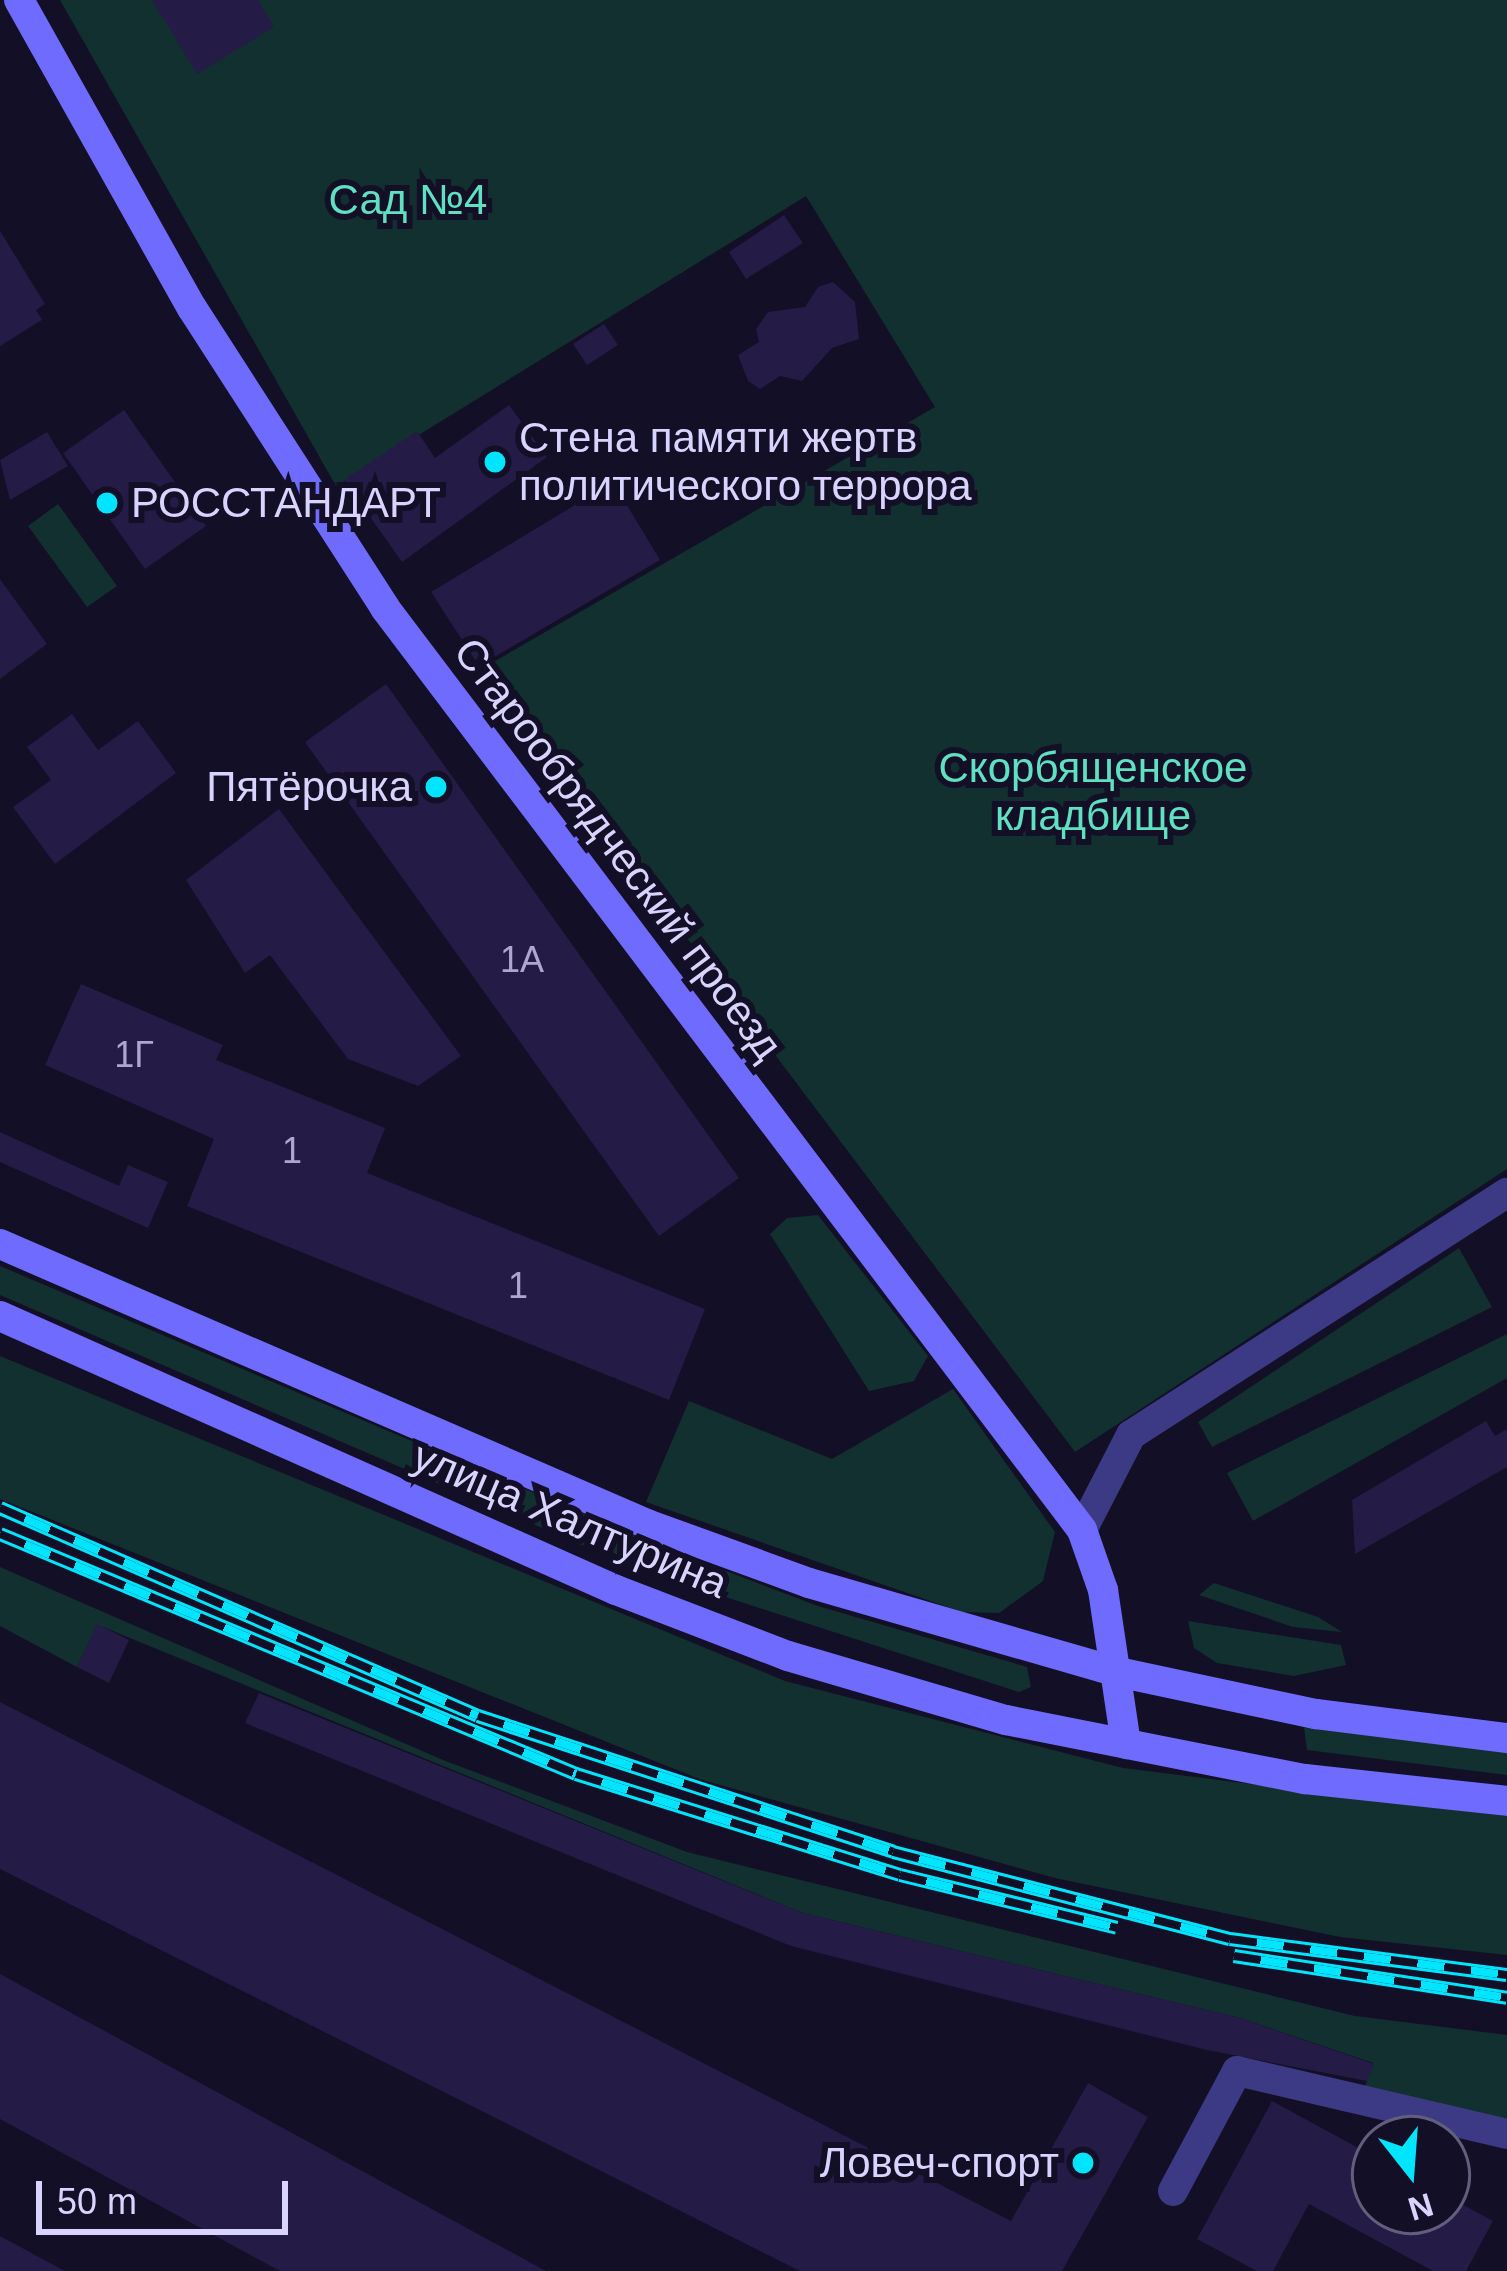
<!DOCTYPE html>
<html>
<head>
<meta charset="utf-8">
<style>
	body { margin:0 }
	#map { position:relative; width:1507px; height:2271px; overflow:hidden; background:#130f26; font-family:Helvetica,sans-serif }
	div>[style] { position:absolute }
	.green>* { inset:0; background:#12302f }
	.building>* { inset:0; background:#241b47 }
	.street>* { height:30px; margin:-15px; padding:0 15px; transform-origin:15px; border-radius:15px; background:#3d3a85 }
	.secondary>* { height:30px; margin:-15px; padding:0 15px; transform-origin:15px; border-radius:15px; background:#6f6bff }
	.rail>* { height:14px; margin-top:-7px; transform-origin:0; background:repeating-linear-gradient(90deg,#130f26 0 27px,#00e5ff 0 54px); box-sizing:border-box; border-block:3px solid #00e5ff }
	.dots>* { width:33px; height:33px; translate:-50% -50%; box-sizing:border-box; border:6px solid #130f26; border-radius:50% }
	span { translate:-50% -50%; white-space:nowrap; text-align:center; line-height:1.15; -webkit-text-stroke:12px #130f26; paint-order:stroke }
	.number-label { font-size:36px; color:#aca6d1 }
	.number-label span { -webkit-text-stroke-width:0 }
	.park-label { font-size:42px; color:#5fe0c0 }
	.poi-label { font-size:42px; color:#d9d4ff }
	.left { translate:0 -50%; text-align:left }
	.right { translate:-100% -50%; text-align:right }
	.street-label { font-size:42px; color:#d9d4ff }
	.north { position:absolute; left:1351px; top:2115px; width:120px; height:120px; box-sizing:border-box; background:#130f26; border:3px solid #625e7d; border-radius:50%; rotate:163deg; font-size:33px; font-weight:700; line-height:48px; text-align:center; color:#d9d4ff }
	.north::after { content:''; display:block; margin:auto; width:42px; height:54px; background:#00e5ff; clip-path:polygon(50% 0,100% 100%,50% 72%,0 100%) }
	.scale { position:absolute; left:36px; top:2181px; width:252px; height:54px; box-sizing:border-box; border:6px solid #d9d4ff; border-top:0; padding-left:15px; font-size:36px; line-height:42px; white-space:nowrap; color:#d9d4ff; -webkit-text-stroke:9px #130f26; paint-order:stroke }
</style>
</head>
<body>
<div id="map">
	<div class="green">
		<div style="clip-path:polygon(60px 0,1507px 0,1507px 1169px,1075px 1452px,483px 668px,935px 407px,806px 196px,336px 486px)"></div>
		<div style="clip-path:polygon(58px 504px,117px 586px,87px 607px,28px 526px)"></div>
		<div style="clip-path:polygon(818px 1215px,928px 1356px,914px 1381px,869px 1391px,770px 1234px,787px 1218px)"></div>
		<div style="clip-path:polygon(1459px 1248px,1492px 1307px,1212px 1447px,1198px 1422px)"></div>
		<div style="clip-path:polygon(0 1266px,645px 1540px,818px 1606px,1027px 1667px,1031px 1687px,1019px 1692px,633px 1567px,0 1295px)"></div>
		<div style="clip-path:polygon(1507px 1334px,1507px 1378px,1253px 1521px,1227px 1473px)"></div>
		<div style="clip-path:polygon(0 1356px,785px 1681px,1123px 1768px,1507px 1816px,1507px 1955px,1340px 1937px,1055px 1878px,702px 1780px,0 1499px)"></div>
		<div style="clip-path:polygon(953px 1389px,1055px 1532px,1043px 1581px,999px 1613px,962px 1612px,646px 1502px,689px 1401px,832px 1459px)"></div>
		<div style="clip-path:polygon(0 1567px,443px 1760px,687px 1852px,1355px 2016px,1507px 2035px,1507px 2124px,1362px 2096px,1373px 2063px,1240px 2018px,803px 1913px,98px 1625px,77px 1667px,0 1626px)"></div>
		<div style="clip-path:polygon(1214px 1583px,1318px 1617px,1342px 1632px,1293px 1627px,1199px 1595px)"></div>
		<div style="clip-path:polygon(1188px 1621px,1341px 1645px,1346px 1665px,1294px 1676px,1217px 1663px,1194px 1648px)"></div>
		<div style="clip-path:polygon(1315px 1721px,1507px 1747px,1507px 1775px,1307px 1750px,1304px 1728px)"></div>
	</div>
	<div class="building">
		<div style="clip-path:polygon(152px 0,258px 0,274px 27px,197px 74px)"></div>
		<div style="clip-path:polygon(784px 215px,803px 243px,746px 279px,729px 252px)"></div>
		<div style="clip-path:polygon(0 231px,45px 304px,36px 310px,42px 320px,0 346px)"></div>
		<div style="clip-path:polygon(833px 282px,855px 302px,859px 339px,832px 348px,802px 381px,780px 376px,760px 389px,748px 381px,738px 355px,759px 342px,756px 329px,768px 312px,805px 307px,818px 287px)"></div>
		<div style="clip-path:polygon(604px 324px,618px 345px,587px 365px,573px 344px)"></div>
		<div style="clip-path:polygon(509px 405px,547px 457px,402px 562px,344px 480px,417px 431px,435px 458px)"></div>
		<div style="clip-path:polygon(124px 410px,206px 526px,145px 569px,63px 453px)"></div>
		<div style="clip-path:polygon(47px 432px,68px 466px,10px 500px,0 460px)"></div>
		<div style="clip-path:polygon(613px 482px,660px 560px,479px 666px,431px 592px)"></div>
		<div style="clip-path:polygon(0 579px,47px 644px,0 679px)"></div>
		<div style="clip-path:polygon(386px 684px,739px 1178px,659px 1236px,305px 742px)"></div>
		<div style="clip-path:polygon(72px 714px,98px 750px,138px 721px,176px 773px,55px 864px,13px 807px,51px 780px,27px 747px)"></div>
		<div style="clip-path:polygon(279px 809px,461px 1056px,418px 1086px,348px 1059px,270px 955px,245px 973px,186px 880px)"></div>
		<div style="clip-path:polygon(81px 984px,223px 1045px,216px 1060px,385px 1128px,367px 1173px,705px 1309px,669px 1400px,187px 1206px,214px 1139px,45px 1065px)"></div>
		<div style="clip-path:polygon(0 1132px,119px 1186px,128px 1165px,168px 1182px,148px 1228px,0 1162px)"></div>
		<div style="clip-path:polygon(1486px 1421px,1495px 1436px,1507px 1429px,1507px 1467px,1355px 1554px,1352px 1500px)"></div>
		<div style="clip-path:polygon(97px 1624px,129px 1640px,109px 1683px,77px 1667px)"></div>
		<div style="clip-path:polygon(259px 1693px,803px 1913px,1240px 2018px,1374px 2064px,1367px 2081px,1207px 2050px,791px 1946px,245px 1723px)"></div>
		<div style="clip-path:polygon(0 1702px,1011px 2221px,1088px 2083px,1148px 2117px,1062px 2271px,800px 2271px,0 1869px)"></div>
		<div style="clip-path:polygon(0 1974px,546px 2271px,280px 2271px,0 2119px)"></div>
		<div style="clip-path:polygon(1272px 2101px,1375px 2157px,1375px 2211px,1447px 2211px,1447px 2196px,1493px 2221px,1466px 2271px,1433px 2271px,1309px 2204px,1273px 2271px,1257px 2271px,1197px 2239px)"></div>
		<div style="clip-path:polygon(0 2236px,65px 2271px,0 2271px)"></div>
	</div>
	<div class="street">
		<div style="left:1082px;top:1530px;width:107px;rotate:-62.7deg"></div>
		<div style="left:1131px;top:1435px;width:447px;rotate:-32.8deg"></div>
		<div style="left:1173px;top:2191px;width:136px;rotate:-61.9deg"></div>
		<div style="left:1237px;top:2071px;width:277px;rotate:13.1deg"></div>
	</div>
	<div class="secondary">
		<div style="left:19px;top:0;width:353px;rotate:60.7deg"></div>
		<div style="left:192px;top:308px;width:357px;rotate:57.2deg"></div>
		<div style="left:385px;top:608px;width:1156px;rotate:52.91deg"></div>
		<div style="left:1082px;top:1530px;width:64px;rotate:70.7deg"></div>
		<div style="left:1103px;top:1590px;width:156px;rotate:81.5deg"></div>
		<div style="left:0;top:1244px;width:705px;rotate:23.4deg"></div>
		<div style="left:647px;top:1524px;width:172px;rotate:20deg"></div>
		<div style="left:809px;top:1583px;width:316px;rotate:16.1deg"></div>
		<div style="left:1113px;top:1671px;width:208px;rotate:12deg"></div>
		<div style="left:1316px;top:1714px;width:193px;rotate:7.2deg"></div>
		<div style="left:0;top:1316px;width:674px;rotate:23.98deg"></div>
		<div style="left:616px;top:1590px;width:184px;rotate:21deg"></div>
		<div style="left:788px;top:1656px;width:227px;rotate:16.4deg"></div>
		<div style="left:1006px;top:1720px;width:305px;rotate:11.2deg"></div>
		<div style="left:1305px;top:1779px;width:203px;rotate:6.2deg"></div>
	</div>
	<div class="rail">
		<div style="left:0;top:1508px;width:521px;rotate:23.52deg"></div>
		<div style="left:478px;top:1716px;width:437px;rotate:18.1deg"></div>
		<div style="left:893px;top:1852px;width:348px;rotate:14.5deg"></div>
		<div style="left:1230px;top:1939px;width:279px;rotate:7.4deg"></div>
		<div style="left:0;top:1534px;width:624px;rotate:22.62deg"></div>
		<div style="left:576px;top:1774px;width:339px;rotate:17.3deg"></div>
		<div style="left:900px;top:1875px;width:223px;rotate:13.7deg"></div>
		<div style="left:1234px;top:1956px;width:276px;rotate:8.7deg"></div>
	</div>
	<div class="dots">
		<div style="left:495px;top:462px;background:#00e5ff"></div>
		<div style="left:107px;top:503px;background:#00e5ff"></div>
		<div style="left:436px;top:787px;background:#00e5ff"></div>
		<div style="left:1083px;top:2163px;background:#00e5ff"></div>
	</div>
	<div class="number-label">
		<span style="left:522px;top:960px">1А</span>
		<span style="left:134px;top:1055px">1Г</span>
		<span style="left:292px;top:1151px">1</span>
		<span style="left:518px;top:1286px">1</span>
	</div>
	<div class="park-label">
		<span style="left:408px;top:200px">Сад №4</span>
		<span style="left:1093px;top:792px">Скорбященское<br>кладбище</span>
	</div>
	<div class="poi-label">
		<span class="left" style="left:519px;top:462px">Стена памяти жертв<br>политического террора</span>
		<span class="left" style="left:131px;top:503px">РОССТАНДАРТ</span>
		<span class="right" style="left:412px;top:787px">Пятёрочка</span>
		<span class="right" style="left:1059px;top:2163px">Ловеч-спорт</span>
	</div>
	<div class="street-label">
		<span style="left:618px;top:849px;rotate:53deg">Старообрядческий проезд</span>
		<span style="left:570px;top:1520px;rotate:23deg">улица Халтурина</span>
	</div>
	<div class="north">N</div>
	<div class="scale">50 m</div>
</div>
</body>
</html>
